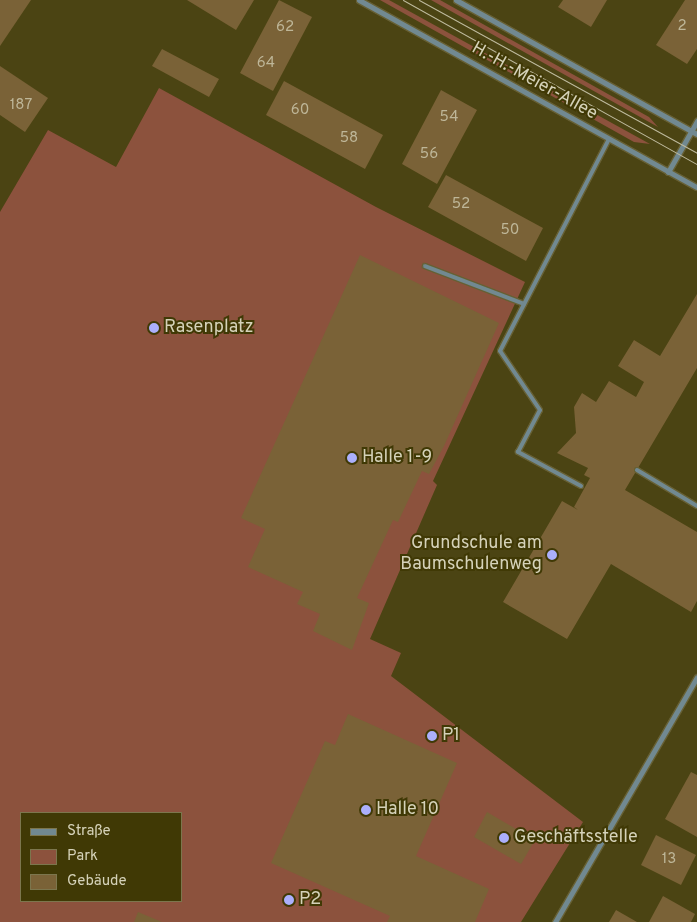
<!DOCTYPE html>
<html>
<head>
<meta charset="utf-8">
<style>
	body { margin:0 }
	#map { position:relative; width:697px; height:922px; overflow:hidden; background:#4b4413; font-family:Overpass,sans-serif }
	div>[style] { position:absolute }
	.green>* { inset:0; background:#8c523d }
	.building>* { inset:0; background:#7a6237 }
	.roads { filter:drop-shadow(1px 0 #676034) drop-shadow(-1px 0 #676034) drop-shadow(0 1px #676034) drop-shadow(0 -1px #676034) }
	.service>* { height:4px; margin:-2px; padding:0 2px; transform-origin:2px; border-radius:2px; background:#718991 }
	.minor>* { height:5px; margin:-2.5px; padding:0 2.5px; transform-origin:2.5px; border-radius:2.5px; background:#718991 }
	.tram>* { height:1px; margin:-0.5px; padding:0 0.5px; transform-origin:0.5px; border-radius:0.5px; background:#beba9e }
	.dots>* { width:14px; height:14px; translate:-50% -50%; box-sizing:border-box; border:2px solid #403905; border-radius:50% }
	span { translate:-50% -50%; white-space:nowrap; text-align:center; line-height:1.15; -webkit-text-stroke:4px #403905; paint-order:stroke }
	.number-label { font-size:15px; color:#beb698 }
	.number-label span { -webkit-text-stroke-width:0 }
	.street-label { font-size:18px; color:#d5d2b9 }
	.poi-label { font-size:18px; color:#d5d2b9 }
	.left { translate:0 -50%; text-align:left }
	.right { translate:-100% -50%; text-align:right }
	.legend { position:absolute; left:20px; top:812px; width:162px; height:90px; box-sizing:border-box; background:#403905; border:1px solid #7c764d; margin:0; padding:6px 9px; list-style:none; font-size:15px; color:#d5d2b9 }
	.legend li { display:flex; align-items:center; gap:10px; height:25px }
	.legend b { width:25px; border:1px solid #7c764d }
</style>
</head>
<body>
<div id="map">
	<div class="green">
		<div style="clip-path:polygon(380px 0,389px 0,650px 144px,634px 142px)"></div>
		<div style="clip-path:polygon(431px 0,440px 0,649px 117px,658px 127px)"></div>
		<div style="clip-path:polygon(evenodd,159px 88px,376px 207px,525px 282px,433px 481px,437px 485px,370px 639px,401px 653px,391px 676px,583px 822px,521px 922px,0 922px,0 212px,48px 130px,116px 167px,159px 88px,21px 813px,181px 813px,181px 901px,21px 901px,21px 813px)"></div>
	</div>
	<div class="building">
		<div style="clip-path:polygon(0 0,31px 0,0 46px)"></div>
		<div style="clip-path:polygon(187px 0,254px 0,236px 30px)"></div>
		<div style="clip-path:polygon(279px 0,312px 17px,273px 91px,240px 73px)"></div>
		<div style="clip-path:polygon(563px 0,607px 0,591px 27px,558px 7px)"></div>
		<div style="clip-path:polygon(685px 0,697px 0,697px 49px,687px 64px,656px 45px)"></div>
		<div style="clip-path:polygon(162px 49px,219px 79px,209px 97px,152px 66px)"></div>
		<div style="clip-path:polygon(0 66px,48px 98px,25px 132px,0 115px)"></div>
		<div style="clip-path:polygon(284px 81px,383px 135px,365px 169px,266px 115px)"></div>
		<div style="clip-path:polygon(441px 90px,477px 110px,437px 184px,402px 164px)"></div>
		<div style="clip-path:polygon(446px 175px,543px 228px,526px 261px,428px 207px)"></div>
		<div style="clip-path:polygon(360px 255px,499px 323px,444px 446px,429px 474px,422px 471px,398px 522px,393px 520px,357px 598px,369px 603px,352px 650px,313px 631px,320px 614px,297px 604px,303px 592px,248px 567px,265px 529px,241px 518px)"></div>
		<div style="clip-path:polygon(697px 294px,697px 368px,625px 490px,697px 532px,697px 601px,691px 612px,611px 564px,567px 639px,503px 602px,562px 501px,578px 510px,574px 507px,590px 478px,584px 475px,588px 468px,557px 453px,576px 433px,574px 407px,582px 393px,596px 402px,609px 381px,636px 397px,644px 382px,618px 366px,634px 340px,660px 356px)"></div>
		<div style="clip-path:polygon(348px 714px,457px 763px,416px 856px,489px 889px,475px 922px,387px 922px,390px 916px,271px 863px,325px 741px,335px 745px)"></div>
		<div style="clip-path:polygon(691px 772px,697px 775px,697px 837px,665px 819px)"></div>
		<div style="clip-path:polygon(487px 812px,535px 840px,521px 864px,474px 837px)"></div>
		<div style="clip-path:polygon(656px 835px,696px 855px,681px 885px,641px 865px)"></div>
		<div style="clip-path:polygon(663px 896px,695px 914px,691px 922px,649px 922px)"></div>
		<div style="clip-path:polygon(616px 910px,637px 922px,609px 922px)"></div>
		<div style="clip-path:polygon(138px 912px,162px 922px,134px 922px)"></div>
	</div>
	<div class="roads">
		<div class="service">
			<div style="left:425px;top:266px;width:106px;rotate:21deg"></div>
			<div style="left:637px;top:470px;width:70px;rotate:31deg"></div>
			<div style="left:581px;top:486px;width:72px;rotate:-151.6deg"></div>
			<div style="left:518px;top:452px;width:47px;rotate:-62.4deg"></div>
			<div style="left:540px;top:410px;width:71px;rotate:-124.1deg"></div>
			<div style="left:500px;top:351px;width:238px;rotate:-62.8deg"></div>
		</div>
		<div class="minor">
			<div style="left:359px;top:0;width:386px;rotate:29deg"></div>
			<div style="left:456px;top:0;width:276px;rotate:29.1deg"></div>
			<div style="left:668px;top:172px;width:59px;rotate:-60.4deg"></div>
			<div style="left:555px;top:922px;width:283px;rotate:-59.9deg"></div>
		</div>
	</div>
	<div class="tram">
		<div style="left:403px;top:0;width:337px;rotate:29.2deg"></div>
		<div style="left:419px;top:0;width:317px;rotate:28.8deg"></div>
	</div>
	<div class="dots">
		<div style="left:154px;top:328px;background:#abaffb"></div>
		<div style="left:352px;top:458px;background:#abaffb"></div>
		<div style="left:552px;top:555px;background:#abaffb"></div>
		<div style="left:432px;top:736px;background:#abaffb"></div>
		<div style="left:366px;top:810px;background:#abaffb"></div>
		<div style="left:504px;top:838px;background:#abaffb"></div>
		<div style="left:289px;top:900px;background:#abaffb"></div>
	</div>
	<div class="number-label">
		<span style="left:682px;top:27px">2</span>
		<span style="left:285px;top:28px">62</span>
		<span style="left:266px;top:64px">64</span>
		<span style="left:21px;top:106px">187</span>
		<span style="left:300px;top:111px">60</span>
		<span style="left:449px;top:118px">54</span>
		<span style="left:349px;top:139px">58</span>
		<span style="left:429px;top:155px">56</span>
		<span style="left:461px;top:205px">52</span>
		<span style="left:510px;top:231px">50</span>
		<span style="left:669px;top:860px">13</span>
	</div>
	<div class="street-label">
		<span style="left:534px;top:82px;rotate:29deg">H.-H.-Meier-Allee</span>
	</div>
	<div class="poi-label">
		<span class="left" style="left:164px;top:328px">Rasenplatz</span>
		<span class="left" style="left:362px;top:458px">Halle 1-9</span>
		<span class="right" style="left:542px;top:555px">Grundschule am<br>Baumschulenweg</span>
		<span class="left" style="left:442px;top:736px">P1</span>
		<span class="left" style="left:376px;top:810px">Halle 10</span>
		<span class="left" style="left:514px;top:838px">Geschäftsstelle</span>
		<span class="left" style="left:299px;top:900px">P2</span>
	</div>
	<ul class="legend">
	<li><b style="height:6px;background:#718991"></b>Straße</li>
	<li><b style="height:14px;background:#8c523d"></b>Park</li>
	<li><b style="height:14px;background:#7a6237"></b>Gebäude</li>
	</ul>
</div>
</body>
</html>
